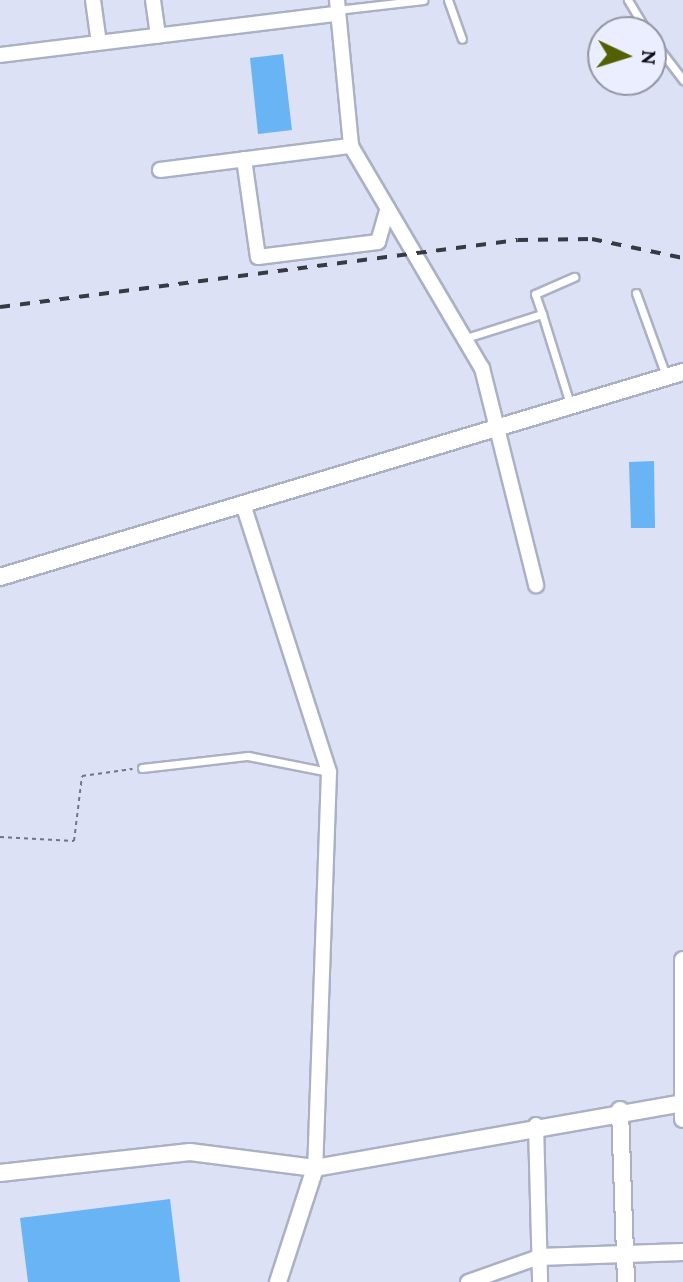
<!DOCTYPE html>
<html>
<head>
<meta charset="utf-8">
<style>
	body { margin:0 }
	#map { position:relative; width:683px; height:1282px; overflow:hidden; background:#dde1f6; font-family:"Crimson Pro",serif }
	div>[style] { position:absolute }
	.building>* { inset:0; background:#69b4f4 }
	.path>* { height:2px; margin-top:-1px; transform-origin:0; background:repeating-linear-gradient(90deg,#717482 0 4px,transparent 0 8px) }
	.roads { filter:drop-shadow(2px 0 #acb0c4) drop-shadow(-2px 0 #acb0c4) drop-shadow(0 2px #acb0c4) drop-shadow(0 -2px #acb0c4) }
	.service>* { height:7px; margin:-3.5px; padding:0 3.5px; transform-origin:3.5px; border-radius:3.5px; background:#fff }
	.minor>* { height:14px; margin:-7px; padding:0 7px; transform-origin:7px; border-radius:7px; background:#fff }
	.tertiary>* { height:16px; margin:-8px; padding:0 8px; transform-origin:8px; border-radius:8px; background:#fff }
	.rail>* { height:4px; margin-top:-2px; transform-origin:0; background:repeating-linear-gradient(90deg,#373943 0 10px,transparent 0 20px) }
	span { translate:-50% -50%; white-space:nowrap; text-align:center; line-height:1.15; -webkit-text-stroke:6px #ebeeff; paint-order:stroke }
	.north { position:absolute; left:587px; top:16px; width:80px; height:80px; box-sizing:border-box; background:#ebeeff; border:2px solid #9395a2; border-radius:50%; rotate:94deg; font-size:22px; font-weight:700; line-height:32px; text-align:center; color:#0e1017 }
	.north::after { content:''; display:block; margin:auto; width:28px; height:36px; background:#536001; clip-path:polygon(50% 0,100% 100%,50% 72%,0 100%) }
</style>
</head>
<body>
<div id="map">
	<div class="building">
		<div style="clip-path:polygon(283px 54px,292px 130px,258px 134px,250px 58px)"></div>
		<div style="clip-path:polygon(654px 461px,655px 528px,631px 528px,629px 462px)"></div>
		<div style="clip-path:polygon(170px 1199px,180px 1282px,28px 1282px,20px 1218px)"></div>
	</div>
	<div class="path">
		<div style="left:0;top:837px;width:74px;rotate:3.1deg"></div>
		<div style="left:74px;top:841px;width:65px;rotate:-83deg"></div>
		<div style="left:82px;top:776px;width:51px;rotate:-7.8deg"></div>
	</div>
	<div class="roads">
		<div class="service">
			<div style="left:448px;top:0;width:41px;rotate:70.3deg"></div>
			<div style="left:628px;top:0;width:37px;rotate:59deg"></div>
			<div style="left:337px;top:10px;width:87px;rotate:-6.6deg"></div>
			<div style="left:651px;top:38px;width:53px;rotate:52.7deg"></div>
			<div style="left:636px;top:293px;width:88px;rotate:70.1deg"></div>
			<div style="left:542px;top:314px;width:94px;rotate:72.7deg"></div>
			<div style="left:466px;top:338px;width:80px;rotate:-17.5deg"></div>
			<div style="left:542px;top:314px;width:21px;rotate:-109deg"></div>
			<div style="left:535px;top:294px;width:43px;rotate:-23.6deg"></div>
			<div style="left:142px;top:768px;width:107px;rotate:-6.5deg"></div>
			<div style="left:248px;top:756px;width:83px;rotate:11.2deg"></div>
		</div>
		<div class="minor">
			<div style="left:93px;top:0;width:43px;rotate:82.1deg"></div>
			<div style="left:153px;top:0;width:36px;rotate:82deg"></div>
			<div style="left:337px;top:0;width:147px;rotate:84.5deg"></div>
			<div style="left:351px;top:146px;width:258px;rotate:59.5deg"></div>
			<div style="left:482px;top:368px;width:224px;rotate:76deg"></div>
			<div style="left:0;top:55px;width:338px;rotate:-7deg"></div>
			<div style="left:244px;top:159px;width:99px;rotate:81.9deg"></div>
			<div style="left:258px;top:257px;width:121px;rotate:-7.1deg"></div>
			<div style="left:378px;top:242px;width:35px;rotate:-74deg"></div>
			<div style="left:160px;top:170px;width:193px;rotate:-7.2deg"></div>
			<div style="left:243px;top:504px;width:281px;rotate:72.2deg"></div>
			<div style="left:329px;top:772px;width:396px;rotate:92deg"></div>
			<div style="left:536px;top:1125px;width:157px;rotate:88.5deg"></div>
			<div style="left:468px;top:1282px;width:75px;rotate:-19.4deg"></div>
		</div>
		<div class="tertiary">
			<div style="left:0;top:577px;width:713px;rotate:-16.71deg"></div>
			<div style="left:683px;top:960px;width:159px;rotate:90deg"></div>
			<div style="left:620px;top:1110px;width:172px;rotate:88deg"></div>
			<div style="left:0;top:1173px;width:191px;rotate:-6.3deg"></div>
			<div style="left:190px;top:1152px;width:126px;rotate:7.3deg"></div>
			<div style="left:315px;top:1168px;width:374px;rotate:-10deg"></div>
			<div style="left:539px;top:1257px;width:144px;rotate:-2deg"></div>
			<div style="left:278px;top:1282px;width:120px;rotate:-72deg"></div>
		</div>
	</div>
	<div class="rail">
		<div style="left:0;top:307px;width:522px;rotate:-7.37deg"></div>
		<div style="left:518px;top:240px;width:74px;rotate:-0.8deg"></div>
		<div style="left:592px;top:239px;width:93px;rotate:11.8deg"></div>
	</div>
	<div class="north">N</div>
</div>
</body>
</html>
